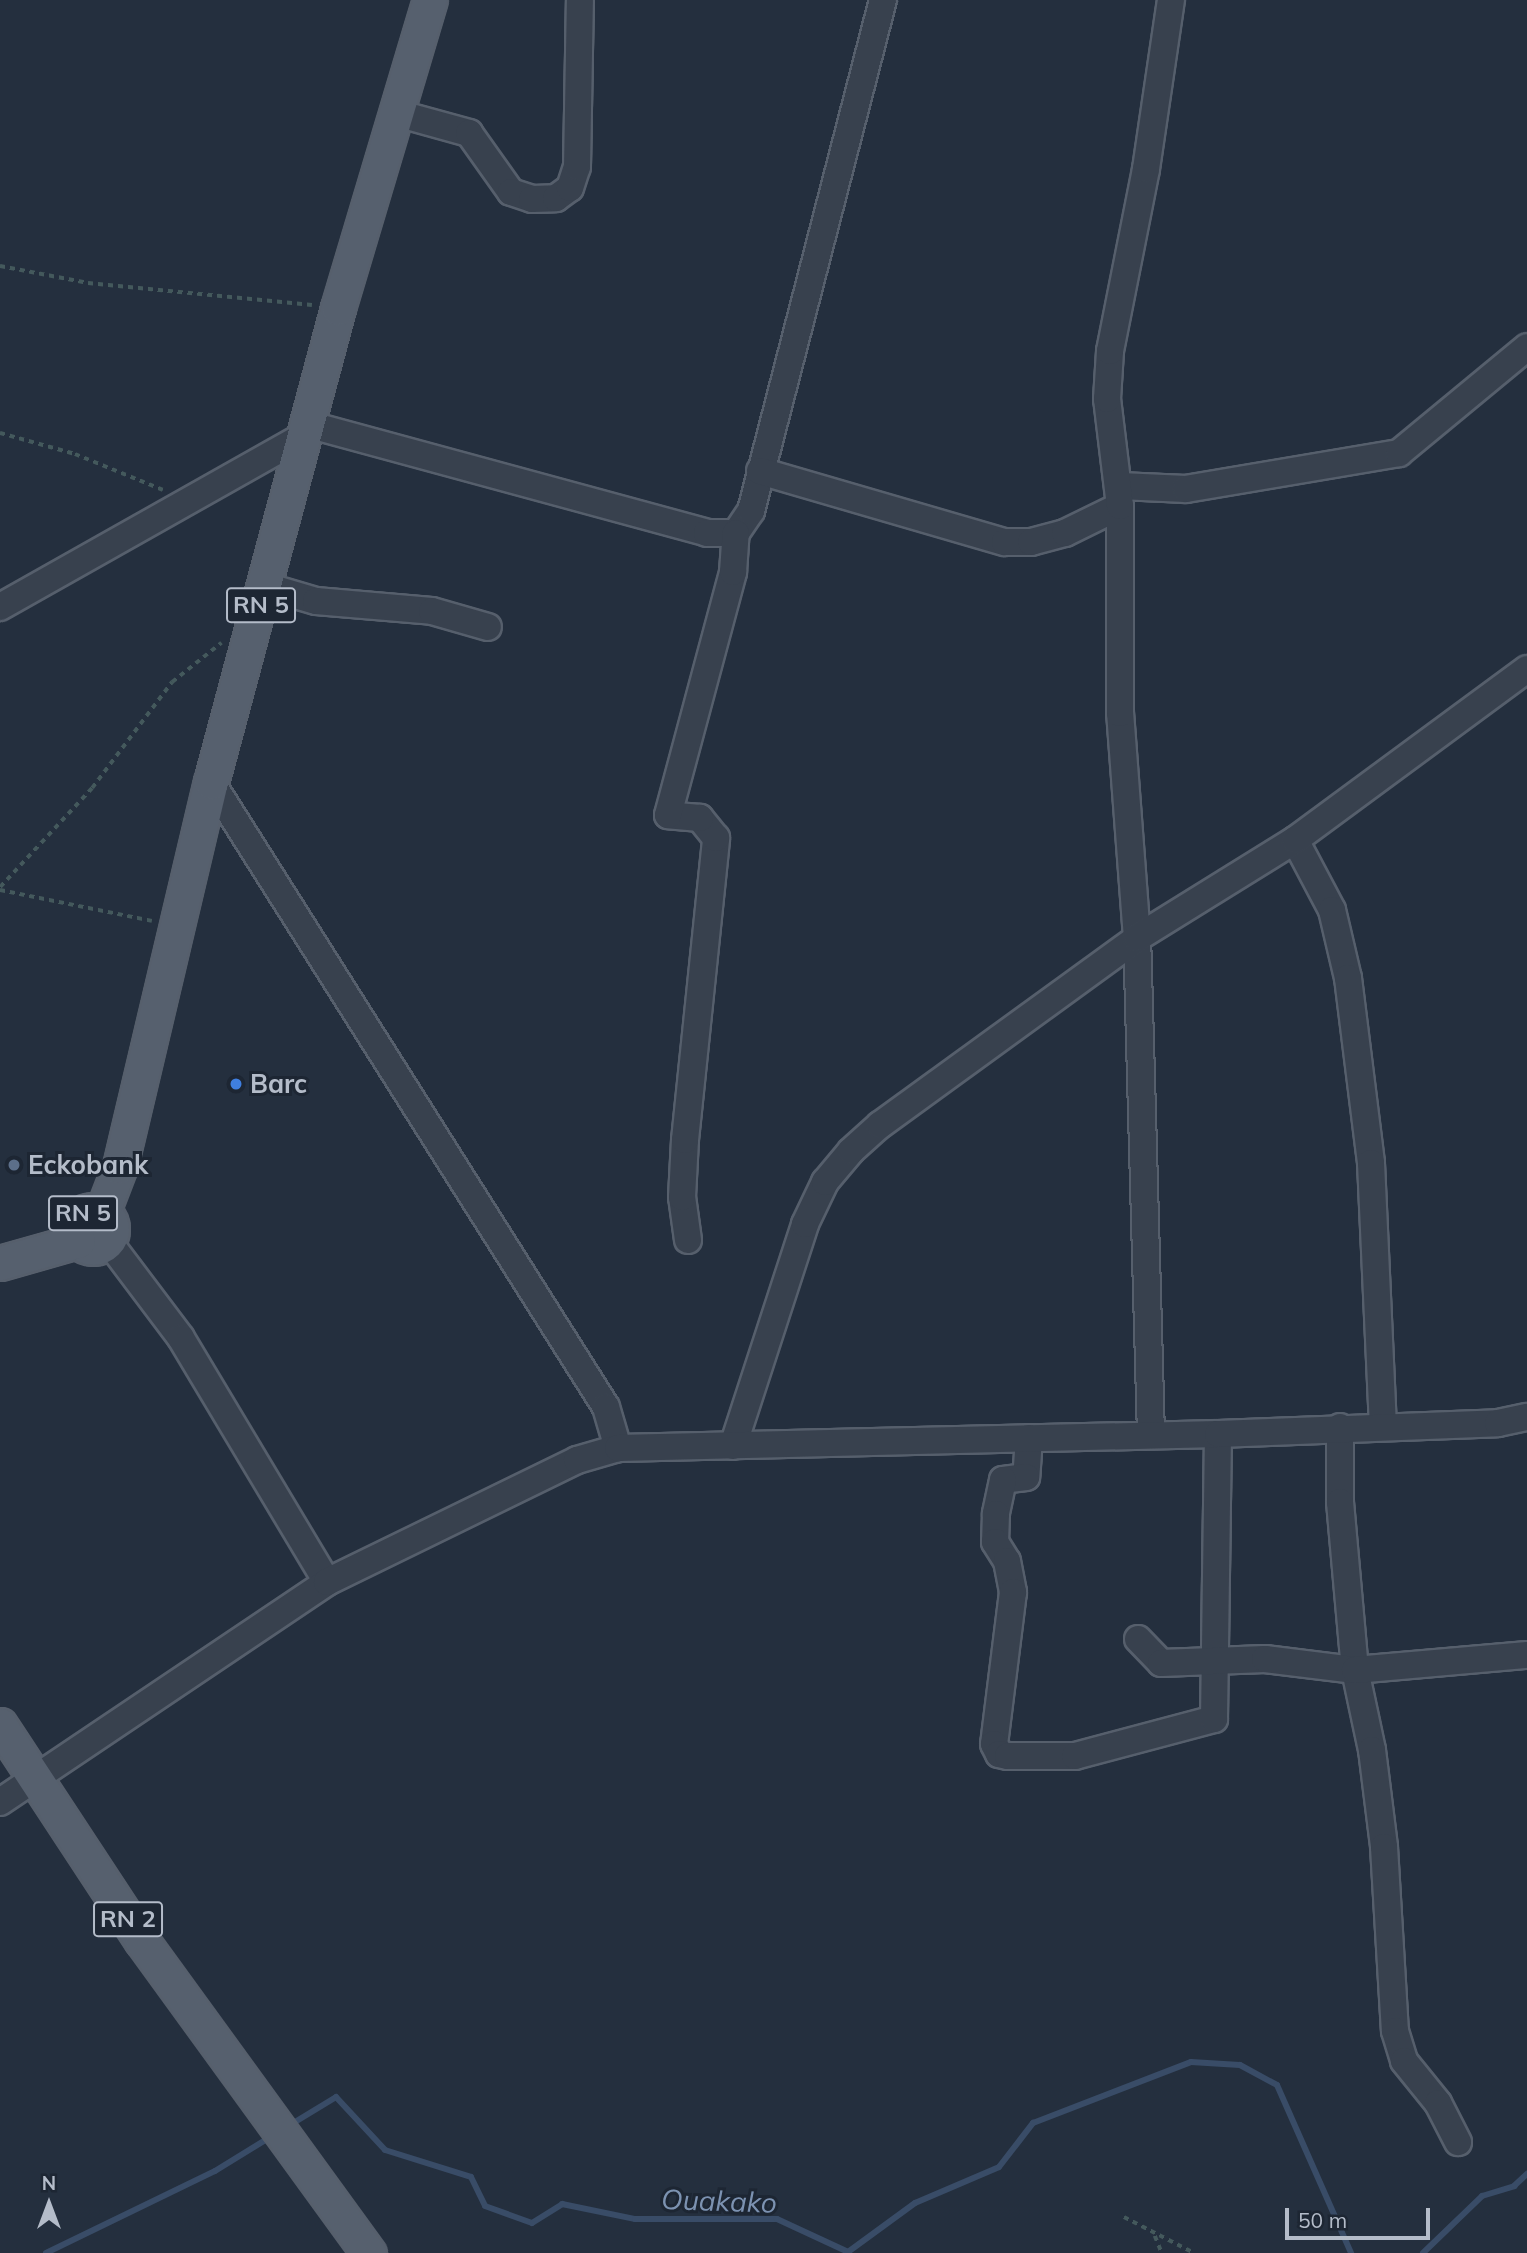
<!DOCTYPE html>
<html>
<head>
<meta charset="utf-8">
<style>
	body { margin:0 }
	#map { position:relative; width:1527px; height:2253px; overflow:hidden; background:#242f3e; font-family:Mulish,sans-serif }
	div>[style] { position:absolute }
	.stream>* { height:6px; margin:-3px; padding:0 3px; transform-origin:3px; border-radius:3px; background:#394c67 }
	.path>* { height:3.5px; margin-top:-1.75px; transform-origin:0; background:repeating-linear-gradient(90deg,#44595c 0 5px,transparent 0 10px) }
	.roads { filter:drop-shadow(2px 0 #565f6c) drop-shadow(-2px 0 #565f6c) drop-shadow(0 2px #565f6c) drop-shadow(0 -2px #565f6c) }
	.minor>* { height:26px; margin:-13px; padding:0 13px; transform-origin:13px; border-radius:13px; background:#38414e }
	.major>* { height:33px; margin:-16.5px; padding:0 16.5px; transform-origin:16.5px; border-radius:16.5px; background:#56606e }
	.major>.ring { margin:-16.5px; padding:0; box-sizing:content-box; background:none; border:33px solid #56606e; border-radius:50% }
	.dots>* { width:19px; height:19px; translate:-50% -50%; box-sizing:border-box; border:4px solid #1d2633; border-radius:50% }
	span { translate:-50% -50%; white-space:nowrap; text-align:center; line-height:1.15; -webkit-text-stroke:6px #1d2633; paint-order:stroke }
	.shield-label span { padding:2px 5px; background:#1d2633; border:2px solid; border-radius:5px; -webkit-text-stroke-width:0 }
	.shield-label { font-size:24px; color:#b4bcc9; font-weight:700 }
	.poi-label { font-size:26px; color:#b4bcc9; font-weight:700 }
	.left { translate:0 -50%; text-align:left }
	.water-label { font-size:28px; color:#7c92b1; font-style:italic }
	.north { position:absolute; left:14px; top:2169px; width:70px; height:70px; -webkit-text-stroke:5px #1d2633; paint-order:stroke; rotate:0deg; font-size:19px; font-weight:700; line-height:28px; text-align:center; color:#b4bcc9 }
	.north::after { content:''; display:block; margin:auto; width:24px; height:32px; background:#b4bcc9; clip-path:polygon(50% 0,100% 100%,50% 72%,0 100%) }
	.scale { position:absolute; left:1285px; top:2208px; width:145px; height:32px; box-sizing:border-box; border:4px solid #b4bcc9; border-top:0; padding-left:9px; font-size:21px; line-height:24px; white-space:nowrap; color:#b4bcc9; -webkit-text-stroke:5px #1d2633; paint-order:stroke }
</style>
</head>
<body>
<div id="map">
	<div class="stream">
		<div style="left:290px;top:2125px;width:54px;rotate:-31.3deg"></div>
		<div style="left:336px;top:2097px;width:72px;rotate:47.2deg"></div>
		<div style="left:385px;top:2150px;width:90px;rotate:17.4deg"></div>
		<div style="left:471px;top:2177px;width:32px;rotate:64deg"></div>
		<div style="left:485px;top:2206px;width:50px;rotate:19.9deg"></div>
		<div style="left:532px;top:2223px;width:36px;rotate:-32deg"></div>
		<div style="left:562px;top:2204px;width:75px;rotate:11.6deg"></div>
		<div style="left:635px;top:2219px;width:142px"></div>
		<div style="left:777px;top:2219px;width:78px;rotate:24.9deg"></div>
		<div style="left:848px;top:2252px;width:83px;rotate:-36.2deg"></div>
		<div style="left:915px;top:2203px;width:91px;rotate:-23.2deg"></div>
		<div style="left:999px;top:2167px;width:56px;rotate:-52.3deg"></div>
		<div style="left:1033px;top:2123px;width:169px;rotate:-21.1deg"></div>
		<div style="left:1191px;top:2062px;width:49px;rotate:3.5deg"></div>
		<div style="left:1240px;top:2065px;width:42px;rotate:28.4deg"></div>
		<div style="left:1277px;top:2085px;width:184px;rotate:66.2deg"></div>
		<div style="left:46px;top:2253px;width:188px;rotate:-25.9deg"></div>
		<div style="left:215px;top:2171px;width:67px;rotate:-31.6deg"></div>
		<div style="left:1423px;top:2253px;width:82px;rotate:-44deg"></div>
		<div style="left:1482px;top:2196px;width:34px;rotate:-17deg"></div>
		<div style="left:1514px;top:2186px;width:18px;rotate:-43deg"></div>
	</div>
	<div class="path">
		<div style="left:0;top:266px;width:90px;rotate:10.9deg"></div>
		<div style="left:88px;top:283px;width:225px;rotate:5.6deg"></div>
		<div style="left:0;top:433px;width:78px;rotate:15.6deg"></div>
		<div style="left:75px;top:454px;width:95px;rotate:22.2deg"></div>
		<div style="left:0;top:887px;width:135px;rotate:-47.1deg"></div>
		<div style="left:92px;top:788px;width:133px;rotate:-53deg"></div>
		<div style="left:172px;top:682px;width:63px;rotate:-38.5deg"></div>
		<div style="left:0;top:890px;width:155px;rotate:11.5deg"></div>
		<div style="left:1124px;top:2217px;width:79px;rotate:27.2deg"></div>
		<div style="left:1155px;top:2236px;width:18px;rotate:68deg"></div>
	</div>
	<div class="roads">
		<div class="minor">
			<div style="left:400px;top:114px;width:72px;rotate:15.4deg"></div>
			<div style="left:469px;top:133px;width:72px;rotate:54.6deg"></div>
			<div style="left:511px;top:192px;width:22px;rotate:18deg"></div>
			<div style="left:532px;top:199px;width:24px;rotate:-2deg"></div>
			<div style="left:556px;top:198px;width:17px;rotate:-36deg"></div>
			<div style="left:570px;top:188px;width:22px;rotate:-72deg"></div>
			<div style="left:577px;top:167px;width:167px;rotate:-89deg"></div>
			<div style="left:307px;top:424px;width:415px;rotate:15.2deg"></div>
			<div style="left:707px;top:533px;width:29px"></div>
			<div style="left:736px;top:533px;width:27px;rotate:-56deg"></div>
			<div style="left:751px;top:511px;width:528px;rotate:-75.52deg"></div>
			<div style="left:760px;top:471px;width:255px;rotate:16.2deg"></div>
			<div style="left:1005px;top:542px;width:26px"></div>
			<div style="left:1031px;top:542px;width:35px;rotate:-15deg"></div>
			<div style="left:1065px;top:533px;width:61px;rotate:-26.1deg"></div>
			<div style="left:1120px;top:486px;width:66px;rotate:2.6deg"></div>
			<div style="left:1186px;top:489px;width:216px;rotate:-9.6deg"></div>
			<div style="left:1399px;top:453px;width:166px;rotate:-39.6deg"></div>
			<div style="left:265px;top:586px;width:53px;rotate:16.4deg"></div>
			<div style="left:316px;top:601px;width:116px;rotate:4.9deg"></div>
			<div style="left:432px;top:611px;width:58px;rotate:15.9deg"></div>
			<div style="left:0;top:607px;width:349px;rotate:-29.4deg"></div>
			<div style="left:211px;top:782px;width:739px;rotate:57.71deg"></div>
			<div style="left:606px;top:1407px;width:43px;rotate:73.7deg"></div>
			<div style="left:1295px;top:840px;width:79px;rotate:62.1deg"></div>
			<div style="left:1332px;top:910px;width:70px;rotate:76.8deg"></div>
			<div style="left:1348px;top:978px;width:186px;rotate:82.9deg"></div>
			<div style="left:1371px;top:1163px;width:262px;rotate:87.4deg"></div>
			<div style="left:688px;top:1240px;width:43px;rotate:-97.9deg"></div>
			<div style="left:682px;top:1197px;width:57px;rotate:-87deg"></div>
			<div style="left:685px;top:1140px;width:304px;rotate:-84.1deg"></div>
			<div style="left:716px;top:838px;width:26px;rotate:-129deg"></div>
			<div style="left:700px;top:818px;width:32px;rotate:-175deg"></div>
			<div style="left:668px;top:815px;width:252px;rotate:-75deg"></div>
			<div style="left:733px;top:572px;width:39px;rotate:-86deg"></div>
			<div style="left:108px;top:1241px;width:121px;rotate:53deg"></div>
			<div style="left:181px;top:1338px;width:284px;rotate:59.1deg"></div>
			<div style="left:1340px;top:1427px;width:75px;rotate:90deg"></div>
			<div style="left:1340px;top:1502px;width:169px;rotate:84.9deg"></div>
			<div style="left:1355px;top:1670px;width:82px;rotate:78deg"></div>
			<div style="left:1372px;top:1750px;width:98px;rotate:82.9deg"></div>
			<div style="left:1384px;top:1847px;width:184px;rotate:86.6deg"></div>
			<div style="left:1395px;top:2031px;width:31px;rotate:73deg"></div>
			<div style="left:1404px;top:2061px;width:54px;rotate:51deg"></div>
			<div style="left:1438px;top:2103px;width:44px;rotate:62.9deg"></div>
			<div style="left:1151px;top:1435px;width:497px;rotate:-91.6deg"></div>
			<div style="left:1137px;top:938px;width:226px;rotate:-94.3deg"></div>
			<div style="left:1120px;top:713px;width:207px;rotate:-90deg"></div>
			<div style="left:1120px;top:506px;width:108px;rotate:-96.9deg"></div>
			<div style="left:1107px;top:399px;width:48px;rotate:-86.4deg"></div>
			<div style="left:1110px;top:351px;width:186px;rotate:-78.8deg"></div>
			<div style="left:1146px;top:169px;width:171px;rotate:-81.6deg"></div>
			<div style="left:1029px;top:1438px;width:39px;rotate:94deg"></div>
			<div style="left:1026px;top:1477px;width:23px;rotate:173deg"></div>
			<div style="left:1003px;top:1480px;width:35px;rotate:102deg"></div>
			<div style="left:996px;top:1514px;width:28px;rotate:92deg"></div>
			<div style="left:995px;top:1542px;width:22px;rotate:58deg"></div>
			<div style="left:1007px;top:1561px;width:32px;rotate:79deg"></div>
			<div style="left:1013px;top:1592px;width:153px;rotate:97.1deg"></div>
			<div style="left:994px;top:1744px;width:11px;rotate:63deg"></div>
			<div style="left:999px;top:1754px;width:9px;rotate:13deg"></div>
			<div style="left:1008px;top:1756px;width:67px"></div>
			<div style="left:1075px;top:1756px;width:144px;rotate:-14.9deg"></div>
			<div style="left:1214px;top:1719px;width:285px;rotate:-89.2deg"></div>
			<div style="left:733px;top:1446px;width:233px;rotate:-72deg"></div>
			<div style="left:805px;top:1224px;width:47px;rotate:-64.5deg"></div>
			<div style="left:825px;top:1182px;width:40px;rotate:-50deg"></div>
			<div style="left:851px;top:1151px;width:39px;rotate:-42deg"></div>
			<div style="left:880px;top:1125px;width:318px;rotate:-36deg"></div>
			<div style="left:1137px;top:938px;width:186px;rotate:-31.8deg"></div>
			<div style="left:1295px;top:840px;width:288px;rotate:-36.4deg"></div>
			<div style="left:1138px;top:1639px;width:33px;rotate:46deg"></div>
			<div style="left:1161px;top:1663px;width:104px;rotate:-2.2deg"></div>
			<div style="left:1265px;top:1659px;width:91px;rotate:7deg"></div>
			<div style="left:1355px;top:1670px;width:173px;rotate:-5deg"></div>
			<div style="left:0;top:1802px;width:394px;rotate:-33.9deg"></div>
			<div style="left:327px;top:1582px;width:278px;rotate:-26deg"></div>
			<div style="left:577px;top:1460px;width:43px;rotate:-16.3deg"></div>
			<div style="left:618px;top:1448px;width:600px;rotate:-1.34deg"></div>
			<div style="left:1218px;top:1434px;width:280px;rotate:-2.2deg"></div>
			<div style="left:1498px;top:1423px;width:30px;rotate:-12deg"></div>
		</div>
		<div class="major">
			<div class="ring" style="left:74px;top:1210px;width:5px;height:5px"></div>
			<div style="left:102px;top:1213px;width:50px;rotate:-69deg"></div>
			<div style="left:120px;top:1166px;width:395px;rotate:-76.7deg"></div>
			<div style="left:211px;top:782px;width:491px;rotate:-75deg"></div>
			<div style="left:338px;top:308px;width:321px;rotate:-73.4deg"></div>
			<div style="left:0;top:1263px;width:81px;rotate:-15.8deg"></div>
			<div style="left:0;top:1725px;width:258px;rotate:56.7deg"></div>
			<div style="left:142px;top:1941px;width:386px;rotate:54deg"></div>
		</div>
	</div>
	<div class="dots">
		<div style="left:236px;top:1084px;background:#3f7fe0"></div>
		<div style="left:14px;top:1165px;background:#5c6f8a"></div>
	</div>
	<div class="shield-label">
		<span style="left:261px;top:605px">RN 5</span>
		<span style="left:83px;top:1213px">RN 5</span>
		<span style="left:128px;top:1919px">RN 2</span>
	</div>
	<div class="poi-label">
		<span class="left" style="left:250px;top:1084px">Barc</span>
		<span class="left" style="left:28px;top:1165px">Eckobank</span>
	</div>
	<div class="water-label">
		<span style="left:719px;top:2201px;rotate:2deg">Ouakako</span>
	</div>
	<div class="north">N</div>
	<div class="scale">50 m</div>
</div>
</body>
</html>
